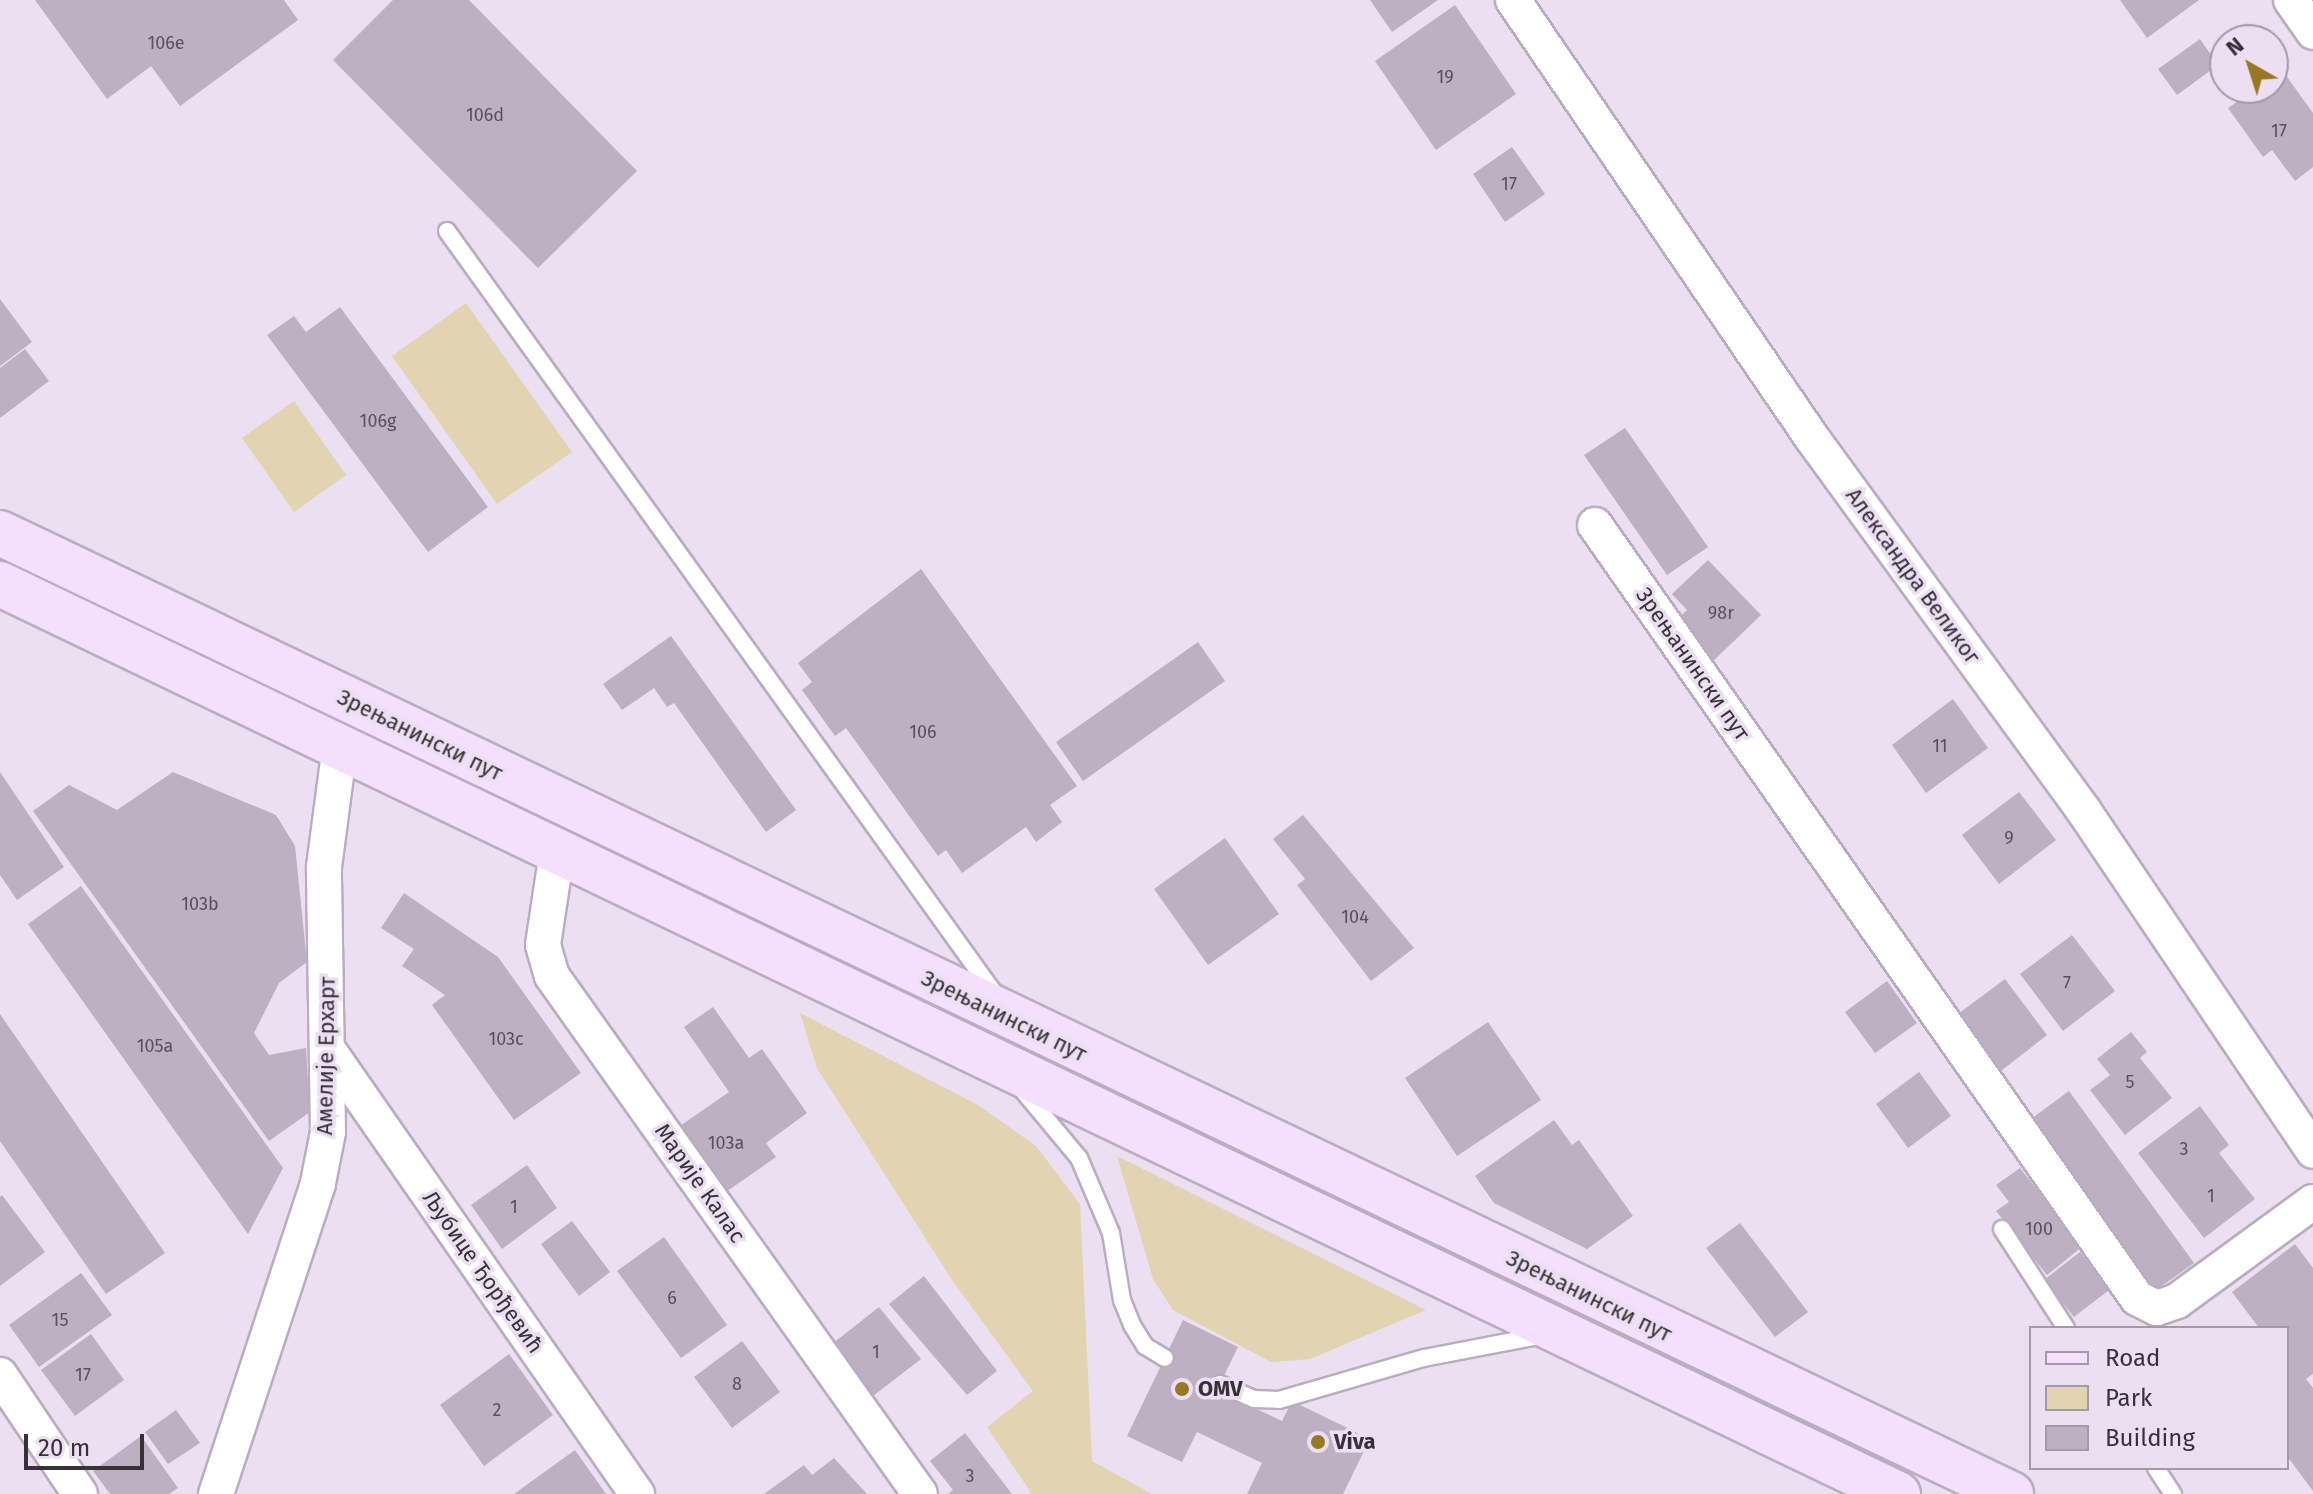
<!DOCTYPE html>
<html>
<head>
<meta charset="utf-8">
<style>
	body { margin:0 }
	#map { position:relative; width:2313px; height:1494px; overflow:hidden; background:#ecdff2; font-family:"Fira Sans",sans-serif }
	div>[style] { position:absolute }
	.green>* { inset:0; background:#e2d3b1 }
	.building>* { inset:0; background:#bdb0c3 }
	.roads { filter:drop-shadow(2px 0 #b9adbf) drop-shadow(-2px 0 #b9adbf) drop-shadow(0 2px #b9adbf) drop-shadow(0 -2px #b9adbf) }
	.lane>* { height:16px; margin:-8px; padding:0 8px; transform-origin:8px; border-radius:8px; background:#fff }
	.street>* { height:34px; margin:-17px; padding:0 17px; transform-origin:17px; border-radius:17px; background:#fff }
	.secondary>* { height:44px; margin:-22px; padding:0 22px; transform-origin:22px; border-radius:22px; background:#f4dffe }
	.dots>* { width:22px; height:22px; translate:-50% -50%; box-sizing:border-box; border:4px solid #ecdff2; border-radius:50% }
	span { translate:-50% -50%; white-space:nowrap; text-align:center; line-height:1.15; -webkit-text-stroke:7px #ecdff2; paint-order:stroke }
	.number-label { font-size:18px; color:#58515c }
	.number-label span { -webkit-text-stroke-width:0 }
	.street-label { font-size:22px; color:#363139 }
	.poi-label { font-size:22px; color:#363139; font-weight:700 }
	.left { translate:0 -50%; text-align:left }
	.legend { position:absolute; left:2029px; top:1326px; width:260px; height:144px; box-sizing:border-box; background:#ecdff2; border:2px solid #a399a8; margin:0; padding:10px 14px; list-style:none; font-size:24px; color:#363139 }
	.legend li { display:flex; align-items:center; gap:16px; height:40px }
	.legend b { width:40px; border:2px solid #a399a8 }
	.north { position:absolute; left:2209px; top:24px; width:80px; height:80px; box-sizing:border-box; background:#ecdff2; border:2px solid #a399a8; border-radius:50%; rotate:321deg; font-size:22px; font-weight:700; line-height:32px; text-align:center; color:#363139 }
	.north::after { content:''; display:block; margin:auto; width:28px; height:36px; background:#987821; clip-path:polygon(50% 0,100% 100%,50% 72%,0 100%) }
	.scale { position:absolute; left:24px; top:1434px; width:120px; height:36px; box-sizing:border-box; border:4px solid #363139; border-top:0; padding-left:10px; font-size:24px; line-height:28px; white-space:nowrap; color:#363139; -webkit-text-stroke:6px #ecdff2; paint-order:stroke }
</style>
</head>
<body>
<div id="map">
	<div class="green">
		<div style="clip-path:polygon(466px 303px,572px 452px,497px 504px,392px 356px)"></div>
		<div style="clip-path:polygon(294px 401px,346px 475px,294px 512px,242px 438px)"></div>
		<div style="clip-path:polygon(800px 1013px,978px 1105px,1036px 1146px,1080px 1204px,1092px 1461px,1152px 1494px,1032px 1494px,987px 1427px,1033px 1391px,952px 1280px,817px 1068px)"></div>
		<div style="clip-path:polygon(1117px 1156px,1426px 1310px,1310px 1359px,1271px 1362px,1173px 1310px,1153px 1279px)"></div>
	</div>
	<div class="building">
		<div style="clip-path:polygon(35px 0,284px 0,298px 20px,180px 106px,151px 66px,107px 99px)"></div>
		<div style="clip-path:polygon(393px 0,469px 0,637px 171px,538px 268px,333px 60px)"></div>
		<div style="clip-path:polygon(1370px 0,1438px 0,1392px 32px)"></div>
		<div style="clip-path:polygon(2120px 0,2199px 0,2147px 38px)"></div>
		<div style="clip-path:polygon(1455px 5px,1516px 94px,1436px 150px,1375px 61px)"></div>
		<div style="clip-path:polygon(2200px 39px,2218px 65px,2177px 95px,2158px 69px)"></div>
		<div style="clip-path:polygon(2282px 70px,2313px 113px,2313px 167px,2295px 181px,2272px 150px,2263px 157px,2228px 108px,2257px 88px,2273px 88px,2273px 77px)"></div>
		<div style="clip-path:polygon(1512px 147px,1545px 194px,1505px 222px,1473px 174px)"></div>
		<div style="clip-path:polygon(0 299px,32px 342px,0 366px)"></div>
		<div style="clip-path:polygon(340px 307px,488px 507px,428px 552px,267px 335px,294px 316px,306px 332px)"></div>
		<div style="clip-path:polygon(25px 349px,49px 381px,0 418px,0 368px)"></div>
		<div style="clip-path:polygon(1625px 428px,1708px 547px,1667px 575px,1584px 455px)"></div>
		<div style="clip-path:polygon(1708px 560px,1761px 615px,1707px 667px,1669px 627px,1687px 610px,1672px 594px)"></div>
		<div style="clip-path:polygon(921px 569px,1077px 786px,1050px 805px,1062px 822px,1036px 842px,1026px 827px,962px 873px,946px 850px,938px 856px,846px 728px,835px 736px,802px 690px,812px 682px,798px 663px)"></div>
		<div style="clip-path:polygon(671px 636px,796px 810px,766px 832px,674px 703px,667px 707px,654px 688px,622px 710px,603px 684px)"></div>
		<div style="clip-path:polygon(1198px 642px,1225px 681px,1083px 781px,1056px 742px)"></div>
		<div style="clip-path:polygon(1953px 699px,1988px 748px,1926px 793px,1892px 745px)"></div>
		<div style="clip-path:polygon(0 772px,64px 867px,17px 900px,0 875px)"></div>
		<div style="clip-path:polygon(173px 772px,276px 815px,295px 846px,307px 962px,279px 983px,254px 1033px,269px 1055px,306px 1048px,310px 1112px,269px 1141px,33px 811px,69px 785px,117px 810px)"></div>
		<div style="clip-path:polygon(2019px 792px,2056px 840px,1999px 884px,1962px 835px)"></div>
		<div style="clip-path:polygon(1303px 815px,1414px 948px,1371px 981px,1297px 885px,1305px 879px,1273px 839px)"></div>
		<div style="clip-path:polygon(1225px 838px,1279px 914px,1208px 965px,1154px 889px)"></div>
		<div style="clip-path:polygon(81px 886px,283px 1168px,248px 1234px,28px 924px)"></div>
		<div style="clip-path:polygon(404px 893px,498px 957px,581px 1073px,514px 1120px,432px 1005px,445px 995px,402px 966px,414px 949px,381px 928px)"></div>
		<div style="clip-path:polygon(2072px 935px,2115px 991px,2063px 1031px,2020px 974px)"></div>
		<div style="clip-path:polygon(2005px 979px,2047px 1035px,1997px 1074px,1954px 1017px)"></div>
		<div style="clip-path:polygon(1887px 981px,1917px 1023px,1875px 1053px,1845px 1012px)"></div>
		<div style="clip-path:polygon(713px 1007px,749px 1058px,762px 1049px,807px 1113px,766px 1143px,776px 1157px,723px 1194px,677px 1128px,729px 1092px,684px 1027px)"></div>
		<div style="clip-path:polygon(0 1014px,165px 1253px,106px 1294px,0 1141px)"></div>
		<div style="clip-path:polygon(1488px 1022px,1541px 1100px,1457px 1156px,1405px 1078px)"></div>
		<div style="clip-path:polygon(2131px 1032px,2147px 1052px,2140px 1058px,2172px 1098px,2125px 1135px,2090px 1090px,2110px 1075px,2097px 1059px)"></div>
		<div style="clip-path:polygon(1919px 1072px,1951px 1116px,1908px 1148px,1876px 1104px)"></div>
		<div style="clip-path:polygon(2069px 1091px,2194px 1263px,2152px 1293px,2027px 1122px)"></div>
		<div style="clip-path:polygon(2200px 1106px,2229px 1145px,2219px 1153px,2255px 1199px,2204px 1238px,2138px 1153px)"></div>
		<div style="clip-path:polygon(1554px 1120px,1572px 1145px,1579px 1140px,1633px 1216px,1587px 1249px,1494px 1203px,1475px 1176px)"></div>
		<div style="clip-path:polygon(527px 1165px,557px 1208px,502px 1249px,471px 1205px)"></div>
		<div style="clip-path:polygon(2020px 1168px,2082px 1247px,2047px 1275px,1996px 1211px,2009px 1202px,1996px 1185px)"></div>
		<div style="clip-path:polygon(2px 1195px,45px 1252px,0 1286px,0 1197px)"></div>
		<div style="clip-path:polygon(572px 1221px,610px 1272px,579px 1296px,541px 1244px)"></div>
		<div style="clip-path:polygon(1740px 1223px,1808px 1312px,1775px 1337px,1706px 1248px)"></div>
		<div style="clip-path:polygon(664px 1237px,727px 1325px,681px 1358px,617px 1271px)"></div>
		<div style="clip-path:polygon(2295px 1244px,2313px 1268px,2313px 1374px,2306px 1379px,2313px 1388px,2313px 1491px,2287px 1456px,2287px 1328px,2259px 1328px,2232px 1292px)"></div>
		<div style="clip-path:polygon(2080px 1252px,2109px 1290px,2074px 1317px,2044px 1280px)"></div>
		<div style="clip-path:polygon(81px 1273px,112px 1315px,39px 1367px,9px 1325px)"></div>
		<div style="clip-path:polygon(924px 1276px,997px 1371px,967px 1395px,889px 1304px)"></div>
		<div style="clip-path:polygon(879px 1307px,921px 1359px,873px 1396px,832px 1344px)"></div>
		<div style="clip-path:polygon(1183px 1320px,1238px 1347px,1217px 1390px,1282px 1421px,1292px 1401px,1370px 1439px,1343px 1494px,1247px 1494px,1262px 1463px,1197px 1432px,1182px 1462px,1127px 1436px)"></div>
		<div style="clip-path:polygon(91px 1334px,124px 1380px,75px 1416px,41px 1370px)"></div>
		<div style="clip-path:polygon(742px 1341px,780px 1392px,732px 1428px,694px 1377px)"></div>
		<div style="clip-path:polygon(509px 1354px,553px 1415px,484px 1466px,440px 1405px)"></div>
		<div style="clip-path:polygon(176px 1410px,200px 1443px,168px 1464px,145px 1432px)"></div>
		<div style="clip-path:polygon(965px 1433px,1012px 1494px,948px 1494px,953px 1490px,930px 1461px)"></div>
		<div style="clip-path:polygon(141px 1436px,178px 1488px,169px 1494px,110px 1494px,93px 1471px)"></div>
		<div style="clip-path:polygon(575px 1450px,606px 1494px,514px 1494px)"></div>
		<div style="clip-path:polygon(834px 1458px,867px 1494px,764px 1494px,804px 1465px,812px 1475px)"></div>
	</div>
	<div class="roads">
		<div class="lane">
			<div style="left:447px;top:231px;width:943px;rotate:54.32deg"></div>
			<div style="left:1024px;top:1092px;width:86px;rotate:50.2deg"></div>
			<div style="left:1079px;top:1158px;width:82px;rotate:66.9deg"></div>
			<div style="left:1111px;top:1233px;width:68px;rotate:80.7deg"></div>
			<div style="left:1122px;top:1300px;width:27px;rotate:68deg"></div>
			<div style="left:1132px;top:1325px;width:25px;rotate:58deg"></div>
			<div style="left:1145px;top:1346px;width:23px;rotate:31deg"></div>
			<div style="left:2002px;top:1229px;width:118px;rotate:57.1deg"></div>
			<div style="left:1220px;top:1384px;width:37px;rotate:24deg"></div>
			<div style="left:1254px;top:1399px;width:25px;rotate:2deg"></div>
			<div style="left:1279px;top:1400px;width:151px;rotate:-16.2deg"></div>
			<div style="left:1424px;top:1358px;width:121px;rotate:-10.9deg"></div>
			<div style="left:2156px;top:1468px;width:31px;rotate:57deg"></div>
		</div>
		<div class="street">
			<div style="left:1513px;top:0;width:530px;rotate:55.68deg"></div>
			<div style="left:1812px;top:438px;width:462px;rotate:53.9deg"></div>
			<div style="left:2084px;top:811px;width:410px;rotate:56deg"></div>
			<div style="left:2291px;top:0;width:39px;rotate:55deg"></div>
			<div style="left:1595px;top:525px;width:944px;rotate:54.96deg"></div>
			<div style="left:2137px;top:1298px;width:22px;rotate:27deg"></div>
			<div style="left:2157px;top:1308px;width:21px;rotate:-19deg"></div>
			<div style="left:2177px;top:1301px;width:168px;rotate:-36.1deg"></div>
			<div style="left:557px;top:852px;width:94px;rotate:98.6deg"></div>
			<div style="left:543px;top:945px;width:32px;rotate:74deg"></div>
			<div style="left:552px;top:976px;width:635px;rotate:54.61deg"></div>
			<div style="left:329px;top:1051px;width:540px;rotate:55.19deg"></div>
			<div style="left:0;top:1375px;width:143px;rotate:56.1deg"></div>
			<div style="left:216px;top:1494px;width:327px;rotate:-71.8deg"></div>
			<div style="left:318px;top:1183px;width:52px;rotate:-78.9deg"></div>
			<div style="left:328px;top:1132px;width:265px;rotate:-90.9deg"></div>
			<div style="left:324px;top:867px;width:122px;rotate:-82.5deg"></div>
		</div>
		<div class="secondary">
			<div style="left:0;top:533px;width:2229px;rotate:25.54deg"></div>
			<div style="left:0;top:584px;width:2105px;rotate:25.62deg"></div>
		</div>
	</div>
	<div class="dots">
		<div style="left:1182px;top:1389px;background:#987821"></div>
		<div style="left:1318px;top:1442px;background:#987821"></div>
	</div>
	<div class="number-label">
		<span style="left:166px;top:43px">106e</span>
		<span style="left:1445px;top:77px">19</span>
		<span style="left:485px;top:115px">106d</span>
		<span style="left:2279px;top:131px">17</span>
		<span style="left:1509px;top:184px">17</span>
		<span style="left:378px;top:421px">106g</span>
		<span style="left:1721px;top:613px">98r</span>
		<span style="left:923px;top:732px">106</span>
		<span style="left:1940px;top:746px">11</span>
		<span style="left:2009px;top:838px">9</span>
		<span style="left:200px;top:904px">103b</span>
		<span style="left:1355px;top:917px">104</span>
		<span style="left:2067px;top:983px">7</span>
		<span style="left:506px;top:1039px">103c</span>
		<span style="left:155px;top:1046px">105a</span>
		<span style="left:2130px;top:1082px">5</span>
		<span style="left:726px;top:1143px">103a</span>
		<span style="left:2184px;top:1149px">3</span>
		<span style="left:2211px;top:1196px">1</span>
		<span style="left:514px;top:1207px">1</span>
		<span style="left:2039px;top:1229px">100</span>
		<span style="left:672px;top:1298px">6</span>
		<span style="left:60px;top:1320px">15</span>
		<span style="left:876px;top:1352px">1</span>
		<span style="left:83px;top:1375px">17</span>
		<span style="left:737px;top:1384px">8</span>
		<span style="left:497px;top:1410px">2</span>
		<span style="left:970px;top:1476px">3</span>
	</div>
	<div class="street-label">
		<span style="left:1913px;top:576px;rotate:54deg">Александра Великог</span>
		<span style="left:1693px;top:664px;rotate:55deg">Зрењанински пут</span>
		<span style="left:420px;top:735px;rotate:26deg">Зрењанински пут</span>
		<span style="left:1004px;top:1016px;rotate:26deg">Зрењанински пут</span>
		<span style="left:326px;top:1056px;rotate:-89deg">Амелије Ерхарт</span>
		<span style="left:700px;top:1183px;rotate:55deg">Марије Калас</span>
		<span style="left:483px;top:1272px;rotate:55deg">Љубице Ђорђевић</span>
		<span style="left:1589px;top:1296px;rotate:26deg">Зрењанински пут</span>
	</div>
	<div class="poi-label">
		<span class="left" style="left:1198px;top:1389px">OMV</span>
		<span class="left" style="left:1334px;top:1442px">Viva</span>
	</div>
	<ul class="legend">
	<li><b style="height:10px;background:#f4dffe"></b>Road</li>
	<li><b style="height:22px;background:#e2d3b1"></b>Park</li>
	<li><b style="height:22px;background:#bdb0c3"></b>Building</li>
	</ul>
	<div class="north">N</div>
	<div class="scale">20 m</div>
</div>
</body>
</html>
